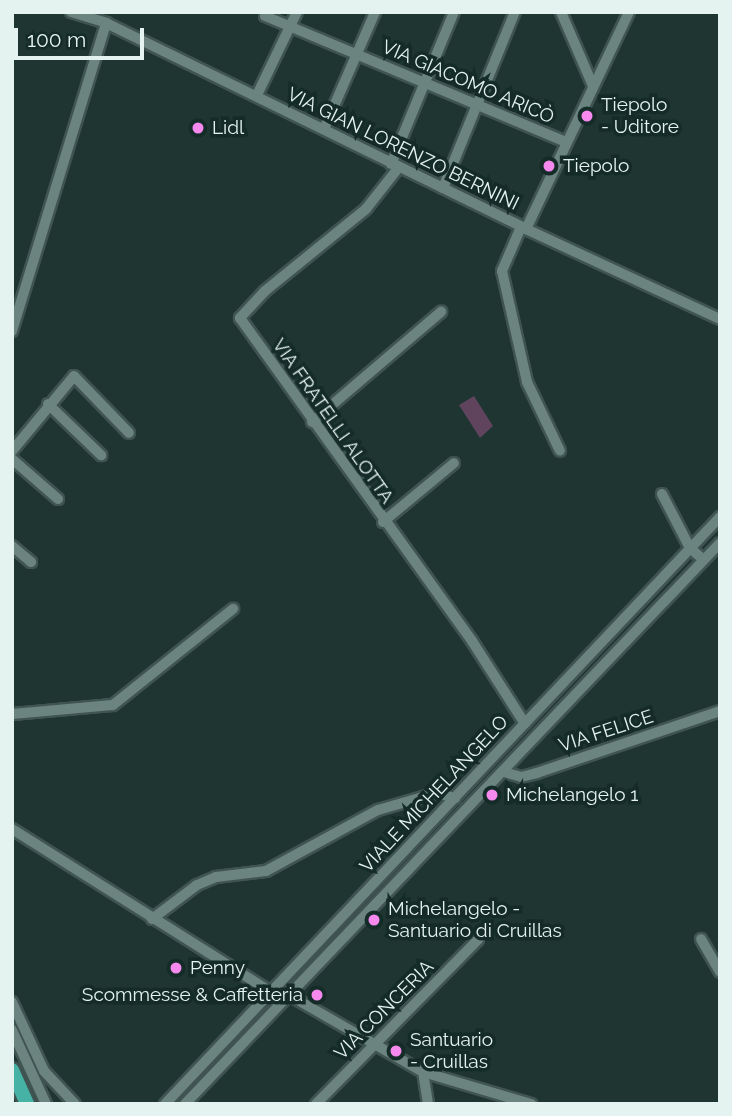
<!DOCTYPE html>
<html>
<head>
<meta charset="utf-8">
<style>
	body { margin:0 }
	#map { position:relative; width:732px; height:1116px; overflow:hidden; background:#1e3532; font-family:Raleway,sans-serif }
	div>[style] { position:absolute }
	.green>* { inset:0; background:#60445d }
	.roads { filter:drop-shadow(2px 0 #405452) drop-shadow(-2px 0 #405452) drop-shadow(0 2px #405452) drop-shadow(0 -2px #405452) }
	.minor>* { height:10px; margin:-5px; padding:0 5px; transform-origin:5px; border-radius:5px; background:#6b8480 }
	.major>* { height:14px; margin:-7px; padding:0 7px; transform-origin:7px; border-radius:7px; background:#46b2a6 }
	.dots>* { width:19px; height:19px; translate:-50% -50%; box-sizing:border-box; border:4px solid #142b28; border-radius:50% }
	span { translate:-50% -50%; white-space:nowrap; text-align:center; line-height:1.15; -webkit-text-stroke:7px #142b28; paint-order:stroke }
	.street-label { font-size:19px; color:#e4f2f0 }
	.poi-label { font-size:19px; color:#e4f2f0 }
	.left { translate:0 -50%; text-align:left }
	.right { translate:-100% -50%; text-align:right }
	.frame { position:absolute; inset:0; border:14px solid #e4f2f0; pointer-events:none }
	.scale { position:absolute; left:14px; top:28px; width:130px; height:32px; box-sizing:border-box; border:4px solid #e4f2f0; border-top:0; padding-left:9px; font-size:21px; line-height:24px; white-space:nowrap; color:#e4f2f0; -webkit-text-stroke:5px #142b28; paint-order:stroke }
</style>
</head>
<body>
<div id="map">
	<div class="green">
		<div style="clip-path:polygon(474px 396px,493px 426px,480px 438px,459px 405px)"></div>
	</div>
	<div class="roads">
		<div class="minor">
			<div style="left:71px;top:12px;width:37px;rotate:17deg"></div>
			<div style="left:106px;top:23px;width:468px;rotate:26.1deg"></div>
			<div style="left:526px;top:229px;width:214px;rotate:24.9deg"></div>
			<div style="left:561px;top:12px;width:81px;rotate:66.6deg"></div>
			<div style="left:265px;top:16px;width:326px;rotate:22.7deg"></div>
			<div style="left:257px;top:95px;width:92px;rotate:-64.3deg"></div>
			<div style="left:324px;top:129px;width:128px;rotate:-66.4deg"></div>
			<div style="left:391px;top:164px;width:165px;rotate:-67.5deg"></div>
			<div style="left:399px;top:167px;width:53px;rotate:128.2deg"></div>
			<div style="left:366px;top:209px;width:130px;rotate:140.9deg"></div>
			<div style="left:265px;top:291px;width:37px;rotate:133deg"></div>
			<div style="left:240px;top:318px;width:398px;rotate:54.3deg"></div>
			<div style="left:472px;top:641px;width:98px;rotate:57.4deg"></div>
			<div style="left:443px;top:188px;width:190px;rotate:-67.8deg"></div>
			<div style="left:521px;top:227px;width:48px;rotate:113.4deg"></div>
			<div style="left:502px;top:271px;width:114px;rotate:77.3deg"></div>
			<div style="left:527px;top:382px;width:76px;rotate:64.4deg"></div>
			<div style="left:526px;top:229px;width:240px;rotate:-64.6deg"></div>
			<div style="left:12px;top:331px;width:322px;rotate:-73deg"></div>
			<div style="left:48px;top:404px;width:74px;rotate:43.9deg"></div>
			<div style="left:312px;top:422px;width:170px;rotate:-40.5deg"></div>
			<div style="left:12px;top:451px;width:97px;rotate:-50.4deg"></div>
			<div style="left:74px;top:376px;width:79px;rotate:46deg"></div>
			<div style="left:12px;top:459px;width:61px;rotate:41deg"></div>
			<div style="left:662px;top:494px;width:61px;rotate:62.6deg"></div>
			<div style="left:690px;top:548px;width:18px;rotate:41deg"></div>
			<div style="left:383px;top:522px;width:92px;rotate:-39.7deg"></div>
			<div style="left:12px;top:546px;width:25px;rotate:40deg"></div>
			<div style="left:12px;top:714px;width:101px;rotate:-5.1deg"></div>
			<div style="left:113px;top:705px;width:154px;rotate:-38.7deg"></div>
			<div style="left:504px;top:772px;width:18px;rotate:16deg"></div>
			<div style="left:521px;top:777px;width:16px;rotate:-14deg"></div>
			<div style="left:537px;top:773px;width:193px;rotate:-18.7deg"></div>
			<div style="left:12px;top:829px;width:306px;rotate:32.2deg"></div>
			<div style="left:152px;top:919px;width:56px;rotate:-37.1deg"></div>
			<div style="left:197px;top:885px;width:21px;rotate:-23deg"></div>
			<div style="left:216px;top:877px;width:50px;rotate:-6.8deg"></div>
			<div style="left:266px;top:871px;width:128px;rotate:-28.6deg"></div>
			<div style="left:378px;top:810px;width:61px;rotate:-16.1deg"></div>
			<div style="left:437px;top:793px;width:19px;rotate:16deg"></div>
			<div style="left:701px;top:939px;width:38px;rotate:60deg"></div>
			<div style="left:289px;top:995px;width:155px;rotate:29.9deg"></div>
			<div style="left:423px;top:1072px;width:113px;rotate:16.5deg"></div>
			<div style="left:12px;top:1002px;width:76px;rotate:65.1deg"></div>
			<div style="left:44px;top:1071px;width:45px;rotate:46.8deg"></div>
			<div style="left:12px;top:1030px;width:81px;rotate:65.3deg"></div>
			<div style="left:423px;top:1072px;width:32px;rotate:81deg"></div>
			<div style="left:165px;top:1104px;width:808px;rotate:-46.61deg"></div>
			<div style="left:185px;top:1104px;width:775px;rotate:-46.36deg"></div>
			<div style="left:316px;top:1104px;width:231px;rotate:-45.4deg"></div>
		</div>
		<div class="major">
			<div style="left:12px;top:1070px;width:37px;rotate:66deg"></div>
		</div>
	</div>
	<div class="dots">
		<div style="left:587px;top:116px;background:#f589ee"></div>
		<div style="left:198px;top:128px;background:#f589ee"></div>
		<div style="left:549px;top:166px;background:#f589ee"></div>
		<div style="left:492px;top:795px;background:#f589ee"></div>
		<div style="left:374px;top:920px;background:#f589ee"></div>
		<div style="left:176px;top:968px;background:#f589ee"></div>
		<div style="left:317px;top:995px;background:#f589ee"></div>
		<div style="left:396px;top:1051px;background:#f589ee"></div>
	</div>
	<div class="street-label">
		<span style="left:468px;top:82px;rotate:23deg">VIA GIACOMO ARICÒ</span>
		<span style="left:403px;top:149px;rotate:26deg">VIA GIAN LORENZO BERNINI</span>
		<span style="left:333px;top:421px;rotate:55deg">VIA FRATELLI ALOTTA</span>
		<span style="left:606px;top:731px;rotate:-18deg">VIA FELICE</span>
		<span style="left:434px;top:794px;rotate:-47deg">VIALE MICHELANGELO</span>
		<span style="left:384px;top:1010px;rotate:-45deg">VIA CONCERIA</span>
	</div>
	<div class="poi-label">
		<span class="left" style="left:601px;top:116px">Tiepolo<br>- Uditore</span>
		<span class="left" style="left:212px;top:128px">Lidl</span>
		<span class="left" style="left:563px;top:166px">Tiepolo</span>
		<span class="left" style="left:506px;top:795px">Michelangelo 1</span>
		<span class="left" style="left:388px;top:920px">Michelangelo -<br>Santuario di Cruillas</span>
		<span class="left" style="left:190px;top:968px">Penny</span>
		<span class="right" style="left:303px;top:995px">Scommesse &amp; Caffetteria</span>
		<span class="left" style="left:410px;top:1051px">Santuario<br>- Cruillas</span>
	</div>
	<div class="frame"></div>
	<div class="scale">100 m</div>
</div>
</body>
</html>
